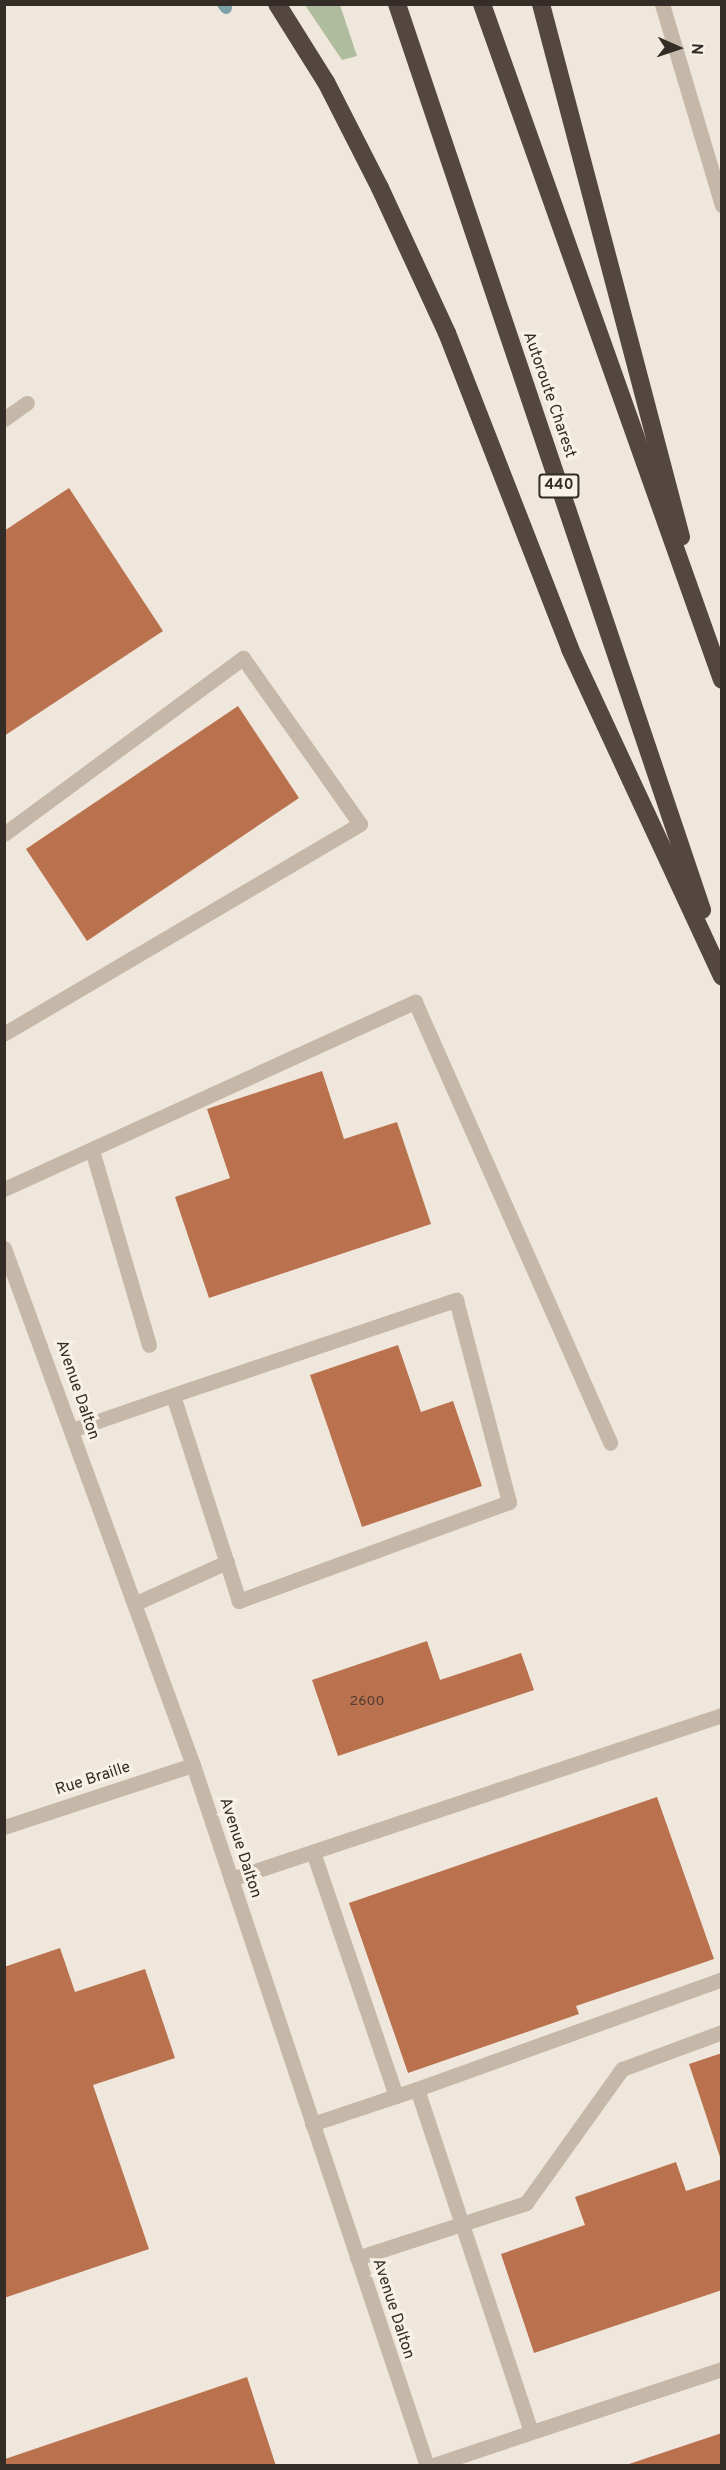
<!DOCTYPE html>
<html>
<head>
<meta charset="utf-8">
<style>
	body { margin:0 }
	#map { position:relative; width:726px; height:2470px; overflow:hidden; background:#efe7db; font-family:Overpass,sans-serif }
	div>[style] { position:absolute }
	.green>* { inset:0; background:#afbc9d }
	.stream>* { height:12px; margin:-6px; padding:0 6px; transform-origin:6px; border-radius:6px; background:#7da3a9 }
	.building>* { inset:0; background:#b9714e }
	.lane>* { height:15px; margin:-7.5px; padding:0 7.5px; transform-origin:7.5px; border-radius:7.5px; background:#c5b8a8 }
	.street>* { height:15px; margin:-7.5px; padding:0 7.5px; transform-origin:7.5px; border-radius:7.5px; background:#c5b8a8 }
	.highway>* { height:18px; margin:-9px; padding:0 9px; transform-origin:9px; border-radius:9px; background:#53473f }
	span { translate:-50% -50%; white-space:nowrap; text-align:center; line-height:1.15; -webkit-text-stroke:6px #f7f1e7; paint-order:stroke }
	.number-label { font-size:14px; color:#543d31 }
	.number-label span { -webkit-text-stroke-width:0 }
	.shield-label span { padding:2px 4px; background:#f7f1e7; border:2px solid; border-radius:4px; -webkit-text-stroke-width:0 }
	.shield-label { font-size:15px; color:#332c27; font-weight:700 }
	.street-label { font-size:16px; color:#332c27 }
	.frame { position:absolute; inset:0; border:6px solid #332c27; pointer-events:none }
	.north { position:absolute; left:648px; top:18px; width:60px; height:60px; -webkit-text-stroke:4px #f7f1e7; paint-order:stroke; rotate:93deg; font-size:16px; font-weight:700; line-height:24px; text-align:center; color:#332c27 }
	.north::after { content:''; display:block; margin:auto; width:21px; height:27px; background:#332c27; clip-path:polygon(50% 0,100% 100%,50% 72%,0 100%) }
</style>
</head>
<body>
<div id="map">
	<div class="green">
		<div style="clip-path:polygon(305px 5px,340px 5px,357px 56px,342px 60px)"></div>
	</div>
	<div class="stream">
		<div style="left:223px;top:4px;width:5px;rotate:53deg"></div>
	</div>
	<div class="building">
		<div style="clip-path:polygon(69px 488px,163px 631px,4px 736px,4px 531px)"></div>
		<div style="clip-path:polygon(238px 706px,299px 798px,87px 941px,26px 849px)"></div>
		<div style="clip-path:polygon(322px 1071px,344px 1139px,397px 1122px,431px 1224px,209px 1298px,175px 1197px,230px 1178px,207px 1109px)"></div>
		<div style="clip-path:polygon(398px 1345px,421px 1412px,453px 1401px,482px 1486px,362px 1527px,310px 1375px)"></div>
		<div style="clip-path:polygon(427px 1641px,440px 1680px,521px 1653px,534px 1690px,338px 1756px,312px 1680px)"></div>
		<div style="clip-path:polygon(657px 1797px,714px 1959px,576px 2006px,579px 2014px,408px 2073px,349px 1903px)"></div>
		<div style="clip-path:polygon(60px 1948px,75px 1992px,145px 1969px,175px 2058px,93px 2085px,149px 2249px,4px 2298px,4px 1967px)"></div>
		<div style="clip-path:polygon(722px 2053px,722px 2160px,721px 2160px,689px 2064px)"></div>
		<div style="clip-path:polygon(676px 2162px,686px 2191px,722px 2179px,722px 2290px,534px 2353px,501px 2254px,585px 2225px,575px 2197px)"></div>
		<div style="clip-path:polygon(247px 2377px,276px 2466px,5px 2466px,5px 2459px)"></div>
		<div style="clip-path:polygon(722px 2433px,722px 2466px,626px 2466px,626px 2465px)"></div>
	</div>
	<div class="lane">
		<div style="left:4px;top:419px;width:28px;rotate:-35deg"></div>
		<div style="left:4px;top:834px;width:297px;rotate:-36.4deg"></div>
		<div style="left:243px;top:658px;width:203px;rotate:54.8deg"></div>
		<div style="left:360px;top:824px;width:413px;rotate:149.5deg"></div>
		<div style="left:92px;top:1150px;width:203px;rotate:73.7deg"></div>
		<div style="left:4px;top:1189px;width:452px;rotate:-24.5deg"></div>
		<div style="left:415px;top:1002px;width:482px;rotate:66.1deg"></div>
		<div style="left:72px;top:1430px;width:107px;rotate:-19.1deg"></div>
		<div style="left:173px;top:1395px;width:299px;rotate:-18.6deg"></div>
		<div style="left:456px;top:1300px;width:209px;rotate:75.3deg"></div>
		<div style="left:509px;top:1502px;width:288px;rotate:159.9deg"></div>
		<div style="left:239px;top:1601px;width:216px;rotate:-107.8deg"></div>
		<div style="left:136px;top:1603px;width:100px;rotate:-24.3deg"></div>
		<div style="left:313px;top:1852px;width:258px;rotate:71.2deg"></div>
		<div style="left:231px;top:1879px;width:518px;rotate:-18.47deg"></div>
		<div style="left:417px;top:2089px;width:324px;rotate:-19.8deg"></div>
		<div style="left:312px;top:2124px;width:111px;rotate:-18.4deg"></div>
		<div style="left:417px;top:2089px;width:361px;rotate:71.6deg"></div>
		<div style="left:357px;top:2258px;width:178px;rotate:-18deg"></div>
		<div style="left:526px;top:2203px;width:165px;rotate:-54.4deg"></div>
		<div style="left:622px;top:2069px;width:107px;rotate:-20.3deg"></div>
		<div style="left:430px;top:2466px;width:308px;rotate:-18.4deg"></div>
	</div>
	<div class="street">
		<div style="left:662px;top:4px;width:210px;rotate:73.4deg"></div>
		<div style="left:4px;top:1248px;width:550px;rotate:69.92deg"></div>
		<div style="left:193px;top:1765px;width:739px;rotate:71.54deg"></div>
		<div style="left:4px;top:1827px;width:199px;rotate:-18.2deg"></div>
	</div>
	<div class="highway">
		<div style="left:277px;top:4px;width:92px;rotate:57.9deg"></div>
		<div style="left:326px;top:82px;width:119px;rotate:63deg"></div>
		<div style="left:380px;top:188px;width:160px;rotate:65.2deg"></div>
		<div style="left:447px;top:333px;width:339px;rotate:68.7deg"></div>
		<div style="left:570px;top:649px;width:361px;rotate:65.1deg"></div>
		<div style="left:397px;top:4px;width:956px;rotate:71.39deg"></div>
		<div style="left:482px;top:4px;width:717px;rotate:70.45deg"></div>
		<div style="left:541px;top:4px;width:551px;rotate:75.28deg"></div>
	</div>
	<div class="number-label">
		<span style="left:367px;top:1702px">2600</span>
	</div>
	<div class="shield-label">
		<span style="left:559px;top:486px">440</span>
	</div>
	<div class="street-label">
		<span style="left:549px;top:395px;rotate:71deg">Autoroute Charest</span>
		<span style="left:77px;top:1390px;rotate:71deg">Avenue Dalton</span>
		<span style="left:93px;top:1779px;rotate:-18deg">Rue Braille</span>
		<span style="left:240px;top:1848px;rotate:72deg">Avenue Dalton</span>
		<span style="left:393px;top:2309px;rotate:72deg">Avenue Dalton</span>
	</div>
	<div class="frame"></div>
	<div class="north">N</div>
</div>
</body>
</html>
